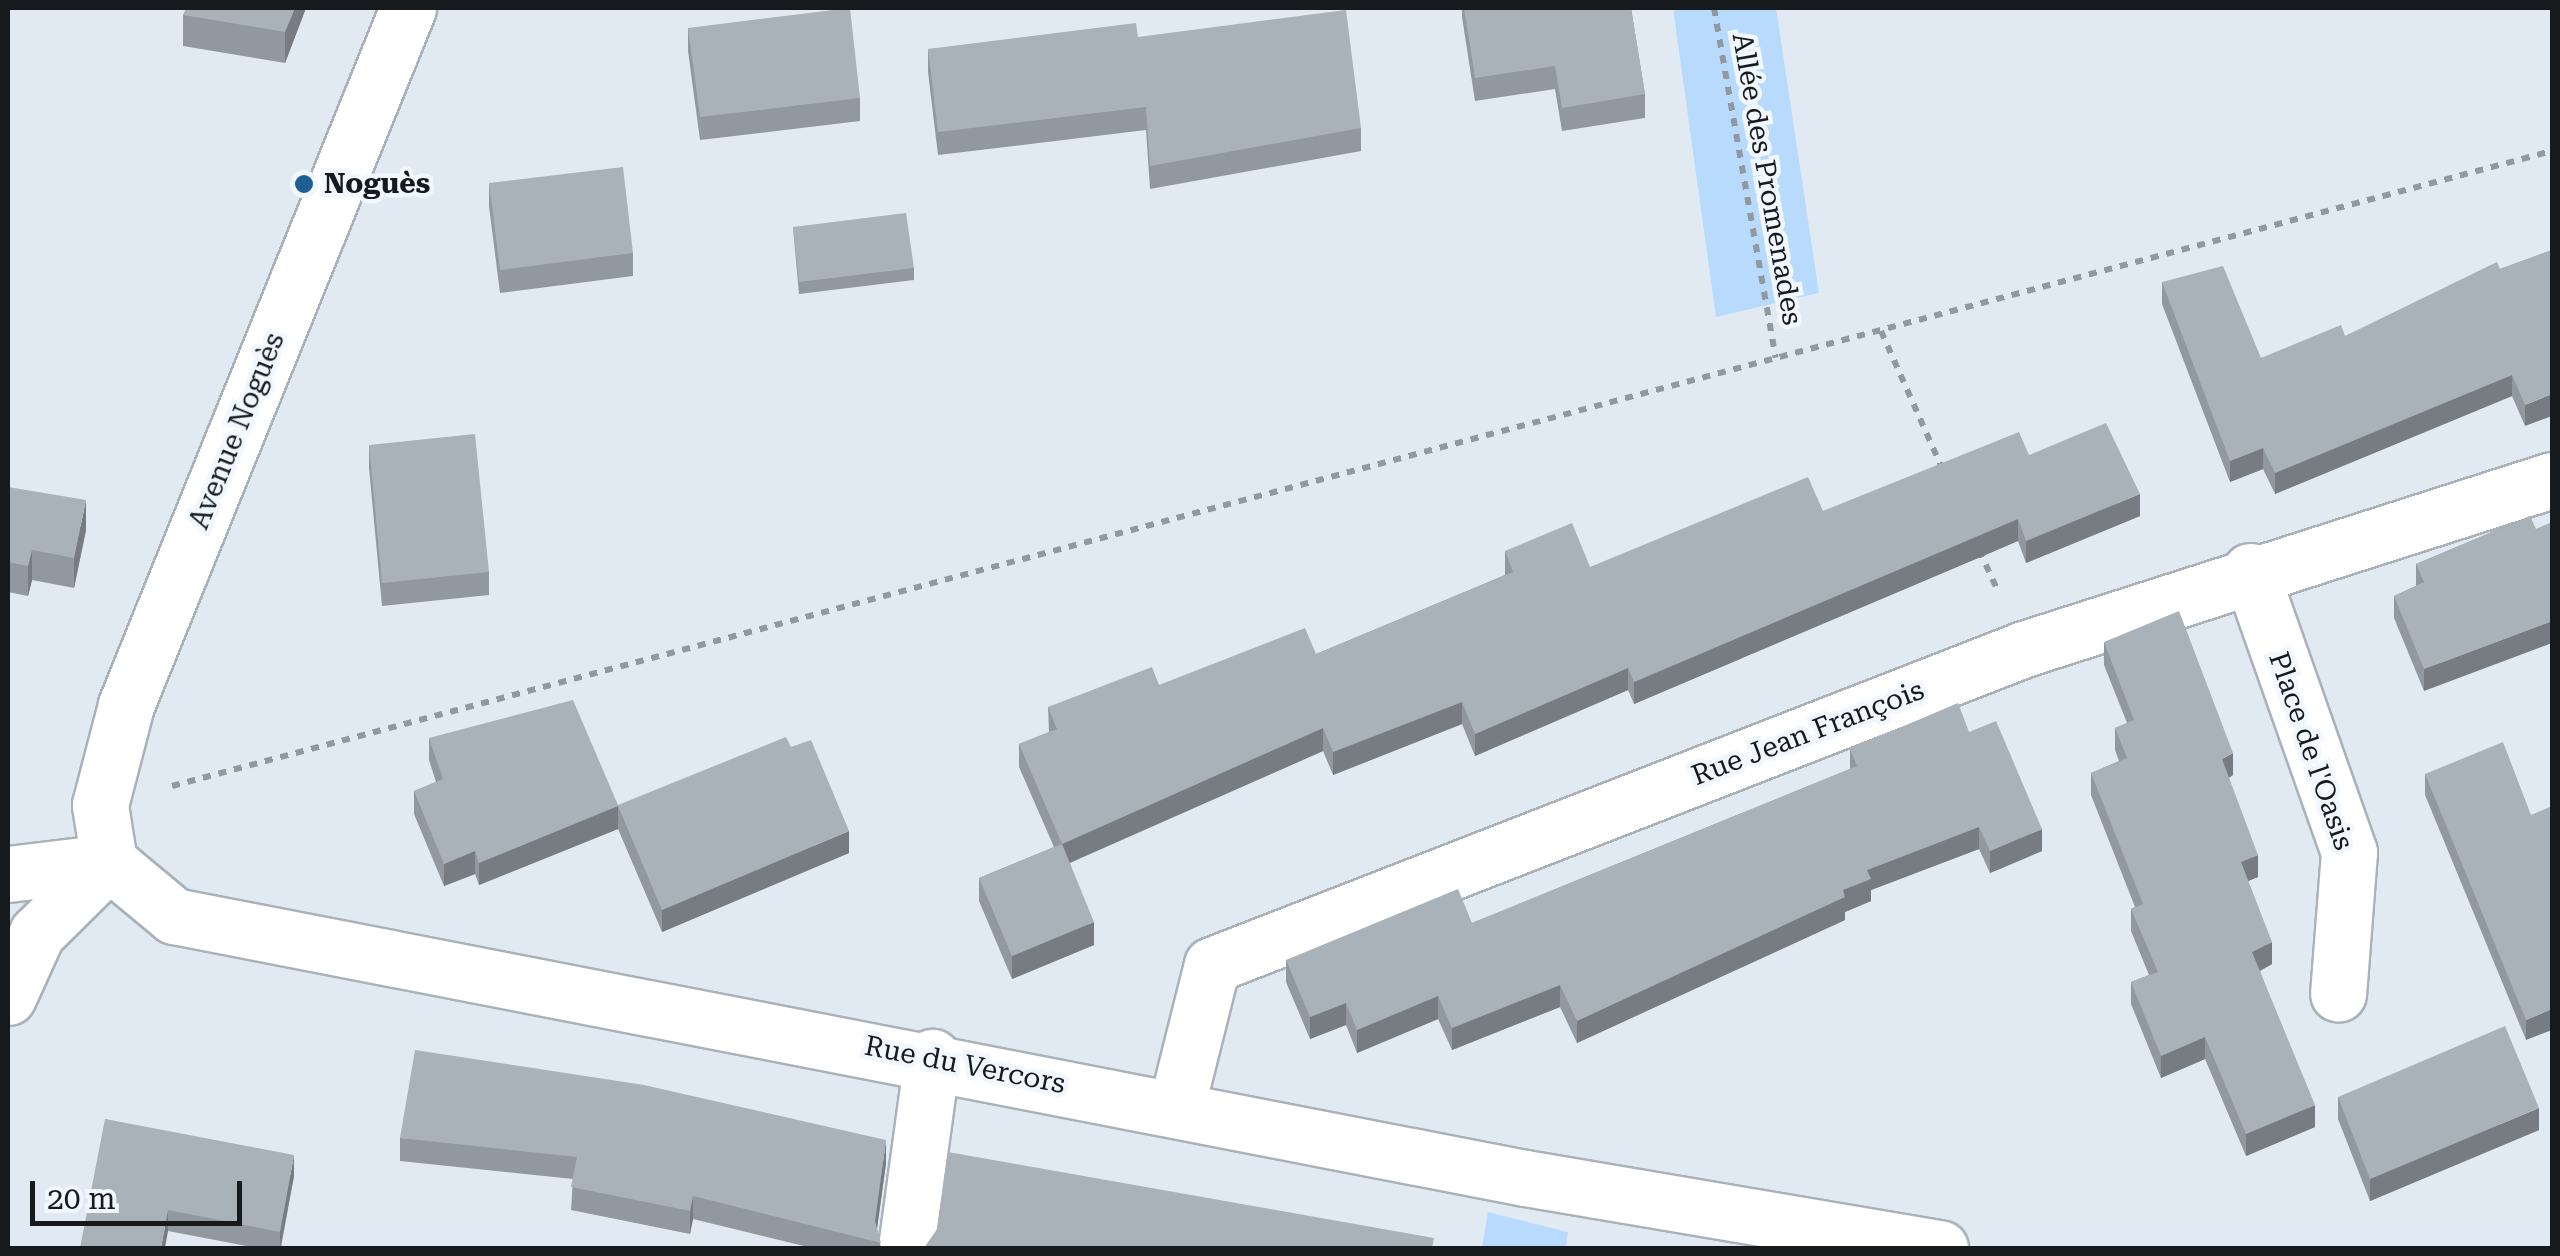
<!DOCTYPE html>
<html>
<head>
<meta charset="utf-8">
<style>
	body { margin:0 }
	#map { position:relative; width:2560px; height:1256px; overflow:hidden; background:#e1eaf3; font-family:"Roboto Serif",serif }
	div>[style] { position:absolute }
	.green>* { inset:0; background:#b8dbfd }
	.path>* { height:6px; margin-top:-3px; transform-origin:0; background:repeating-linear-gradient(90deg,#92989f 0 8px,transparent 0 16px) }
	.roads { filter:drop-shadow(2px 0 #a9b1b9) drop-shadow(-2px 0 #a9b1b9) drop-shadow(0 2px #a9b1b9) drop-shadow(0 -2px #a9b1b9) }
	.street>* { height:55px; margin:-27.5px; padding:0 27.5px; transform-origin:27.5px; border-radius:27.5px; background:#fff }
	.wall>* { inset:0; background:#91989f }
	.shaded-wall>* { inset:0; background:#767c82 }
	.building>* { inset:0; background:#a9b1b9 }
	.dots>* { width:28px; height:28px; translate:-50% -50%; box-sizing:border-box; border:5px solid #f0f7fe; border-radius:50% }
	span { translate:-50% -50%; white-space:nowrap; text-align:center; line-height:1.15; -webkit-text-stroke:9px #f0f7fe; paint-order:stroke }
	.street-label { font-size:28px; color:#171a1d }
	.poi-label { font-size:28px; color:#171a1d; font-weight:700 }
	.left { translate:0 -50%; text-align:left }
	.frame { position:absolute; inset:0; border:10px solid #171a1d; pointer-events:none }
	.scale { position:absolute; left:30px; top:1181px; width:212px; height:45px; box-sizing:border-box; border:5px solid #171a1d; border-top:0; padding-left:12px; font-size:30px; line-height:35px; white-space:nowrap; color:#171a1d; -webkit-text-stroke:8px #f0f7fe; paint-order:stroke }
</style>
</head>
<body>
<div id="map">
	<div class="green">
		<div style="clip-path:polygon(1673px 8px,1776px 8px,1819px 293px,1716px 317px)"></div>
		<div style="clip-path:polygon(1488px 1212px,1568px 1232px,1566px 1248px,1482px 1248px)"></div>
	</div>
	<div class="path">
		<div style="left:1714px;top:8px;width:355px;rotate:80deg"></div>
		<div style="left:1881px;top:331px;width:152px;rotate:66deg"></div>
		<div style="left:1979px;top:550px;width:43px;rotate:65.2deg"></div>
		<div style="left:172px;top:786px;width:2463px;rotate:-14.94deg"></div>
	</div>
	<div class="roads">
		<div class="street">
			<div style="left:2250px;top:571px;width:298px;rotate:70.6deg"></div>
			<div style="left:2349px;top:852px;width:142px;rotate:94.4deg"></div>
			<div style="left:109px;top:862px;width:58px;rotate:-99deg"></div>
			<div style="left:100px;top:805px;width:103px;rotate:-75.4deg"></div>
			<div style="left:126px;top:705px;width:752px;rotate:-67.97deg"></div>
			<div style="left:8px;top:874px;width:102px;rotate:-6.8deg"></div>
			<div style="left:109px;top:862px;width:85px;rotate:39.7deg"></div>
			<div style="left:174px;top:916px;width:1376px;rotate:10.98deg"></div>
			<div style="left:1525px;top:1178px;width:421px;rotate:9.6deg"></div>
			<div style="left:8px;top:997px;width:70px;rotate:-65.6deg"></div>
			<div style="left:37px;top:933px;width:101px;rotate:-44.6deg"></div>
			<div style="left:1176px;top:1108px;width:147px;rotate:-75.9deg"></div>
			<div style="left:1212px;top:965px;width:871px;rotate:-21.26deg"></div>
			<div style="left:2024px;top:649px;width:554px;rotate:-17.75deg"></div>
			<div style="left:906px;top:1248px;width:193px;rotate:-82.2deg"></div>
		</div>
	</div>
	<div class="wall">
		<div style="clip-path:polygon(306px 8px,285px 63px,183px 46px,183px 15px)"></div>
		<div style="clip-path:polygon(1462px 8px,1631px 8px,1645px 94px,1645px 118px,1562px 131px,1555px 89px,1475px 101px,1462px 17px)"></div>
		<div style="clip-path:polygon(688px 28px,860px 98px,860px 121px,700px 140px,688px 51px)"></div>
		<div style="clip-path:polygon(1138px 37px,1361px 128px,1361px 151px,1150px 189px,1146px 130px,938px 155px,928px 72px,928px 49px)"></div>
		<div style="clip-path:polygon(489px 183px,633px 253px,633px 276px,500px 293px,489px 206px)"></div>
		<div style="clip-path:polygon(793px 227px,914px 268px,914px 280px,799px 294px)"></div>
		<div style="clip-path:polygon(2552px 250px,2525px 426px,2512px 396px,2275px 494px,2263px 469px,2230px 482px,2162px 304px,2162px 282px,2261px 358px,2345px 336px,2500px 269px)"></div>
		<div style="clip-path:polygon(369px 445px,489px 572px,489px 595px,382px 606px,369px 468px)"></div>
		<div style="clip-path:polygon(2029px 455px,2140px 516px,2026px 563px,2018px 541px,1634px 704px,1628px 690px,1475px 756px,1462px 724px,1333px 775px,1323px 751px,1070px 863px,1094px 945px,1012px 979px,979px 901px,979px 878px,1054px 847px,1019px 767px,1019px 744px,1049px 732px,1048px 707px,1316px 654px,1505px 575px,1505px 551px,1590px 567px,1823px 511px)"></div>
		<div style="clip-path:polygon(8px 487px,86px 530px,74px 588px,32px 580px,28px 596px,8px 592px)"></div>
		<div style="clip-path:polygon(2530px 516px,2424px 691px,2394px 618px,2394px 596px,2416px 586px,2416px 564px)"></div>
		<div style="clip-path:polygon(2104px 642px,2233px 775px,2229px 778px,2258px 877px,2248px 881px,2272px 964px,2260px 971px,2315px 1127px,2246px 1156px,2205px 1059px,2161px 1078px,2131px 1004px,2131px 982px,2149px 975px,2131px 931px,2131px 909px,2135px 907px,2091px 795px,2091px 773px,2119px 761px,2115px 750px,2115px 728px,2127px 723px,2104px 665px)"></div>
		<div style="clip-path:polygon(1969px 732px,2042px 851px,1990px 873px,1979px 849px,1871px 890px,1871px 901px,1845px 912px,1845px 920px,1577px 1043px,1560px 1007px,1452px 1050px,1438px 1019px,1357px 1053px,1346px 1025px,1310px 1039px,1286px 982px,1286px 960px,1472px 923px,1850px 769px,1850px 749px)"></div>
		<div style="clip-path:polygon(429px 738px,618px 805px,849px 853px,662px 932px,618px 829px,479px 885px,475px 874px,444px 886px,414px 814px,414px 791px,436px 782px,429px 760px)"></div>
		<div style="clip-path:polygon(2425px 774px,2531px 815px,2526px 1040px,2425px 795px)"></div>
		<div style="clip-path:polygon(2338px 1097px,2539px 1130px,2370px 1201px,2338px 1119px)"></div>
		<div style="clip-path:polygon(105px 1119px,294px 1176px,281px 1248px,257px 1248px,168px 1231px)"></div>
		<div style="clip-path:polygon(400px 1138px,886px 1163px,877px 1228px,881px 1248px,812px 1248px,693px 1219px,690px 1234px,571px 1210px,573px 1179px,400px 1161px)"></div>
	</div>
	<div class="shaded-wall">
		<div style="clip-path:polygon(295px 8px,306px 8px,285px 63px,285px 32px)"></div>
		<div style="clip-path:polygon(2512px 375px,2512px 396px,2275px 494px,2275px 473px)"></div>
		<div style="clip-path:polygon(2552px 394px,2552px 416px,2525px 426px,2525px 405px)"></div>
		<div style="clip-path:polygon(2263px 448px,2263px 469px,2230px 482px,2230px 461px)"></div>
		<div style="clip-path:polygon(2140px 494px,2140px 516px,2026px 563px,2026px 541px)"></div>
		<div style="clip-path:polygon(86px 500px,86px 530px,74px 588px,74px 558px)"></div>
		<div style="clip-path:polygon(2018px 519px,2018px 541px,1634px 704px,1634px 682px)"></div>
		<div style="clip-path:polygon(32px 550px,32px 580px,28px 596px,28px 566px)"></div>
		<div style="clip-path:polygon(2552px 621px,2552px 643px,2424px 691px,2424px 669px)"></div>
		<div style="clip-path:polygon(1628px 668px,1628px 690px,1475px 756px,1475px 734px)"></div>
		<div style="clip-path:polygon(1462px 702px,1462px 724px,1333px 775px,1333px 752px)"></div>
		<div style="clip-path:polygon(1323px 728px,1323px 751px,1062px 866px,1062px 844px)"></div>
		<div style="clip-path:polygon(2233px 753px,2233px 775px,2222px 781px,2222px 759px)"></div>
		<div style="clip-path:polygon(618px 806px,618px 829px,479px 885px,479px 863px)"></div>
		<div style="clip-path:polygon(1979px 827px,1979px 849px,1871px 890px,1871px 901px,1845px 912px,1845px 920px,1577px 1043px,1577px 1021px,1843px 890px,1867px 870px)"></div>
		<div style="clip-path:polygon(2042px 829px,2042px 851px,1990px 873px,1990px 851px)"></div>
		<div style="clip-path:polygon(849px 831px,849px 853px,662px 932px,662px 910px)"></div>
		<div style="clip-path:polygon(475px 851px,475px 874px,444px 886px,444px 864px)"></div>
		<div style="clip-path:polygon(2258px 855px,2258px 877px,2241px 884px,2241px 862px)"></div>
		<div style="clip-path:polygon(1094px 922px,1094px 945px,1012px 979px,1012px 956px)"></div>
		<div style="clip-path:polygon(2272px 942px,2272px 964px,2252px 975px,2252px 952px)"></div>
		<div style="clip-path:polygon(1560px 985px,1560px 1007px,1452px 1050px,1452px 1028px)"></div>
		<div style="clip-path:polygon(1438px 996px,1438px 1019px,1357px 1053px,1357px 1030px)"></div>
		<div style="clip-path:polygon(1346px 1003px,1346px 1025px,1310px 1039px,1310px 1017px)"></div>
		<div style="clip-path:polygon(2552px 1009px,2552px 1030px,2526px 1040px,2526px 1020px)"></div>
		<div style="clip-path:polygon(2205px 1037px,2205px 1059px,2161px 1078px,2161px 1056px)"></div>
		<div style="clip-path:polygon(2315px 1105px,2315px 1127px,2246px 1156px,2246px 1134px)"></div>
		<div style="clip-path:polygon(2539px 1108px,2539px 1130px,2370px 1201px,2370px 1179px)"></div>
		<div style="clip-path:polygon(886px 1140px,886px 1163px,875px 1244px,875px 1221px)"></div>
		<div style="clip-path:polygon(294px 1155px,294px 1176px,280px 1248px,280px 1232px)"></div>
		<div style="clip-path:polygon(693px 1196px,693px 1219px,690px 1234px,690px 1211px)"></div>
		<div style="clip-path:polygon(168px 1210px,168px 1231px,165px 1248px,161px 1248px)"></div>
	</div>
	<div class="building">
		<div style="clip-path:polygon(186px 8px,295px 8px,285px 32px,183px 15px)"></div>
		<div style="clip-path:polygon(850px 8px,860px 98px,700px 117px,688px 28px)"></div>
		<div style="clip-path:polygon(1464px 8px,1631px 8px,1645px 94px,1562px 108px,1555px 66px,1475px 78px)"></div>
		<div style="clip-path:polygon(1346px 10px,1361px 128px,1150px 166px,1146px 107px,938px 132px,928px 49px,1136px 23px,1138px 37px)"></div>
		<div style="clip-path:polygon(623px 167px,633px 253px,500px 270px,489px 183px)"></div>
		<div style="clip-path:polygon(906px 213px,914px 268px,799px 282px,793px 227px)"></div>
		<div style="clip-path:polygon(2552px 250px,2552px 394px,2525px 405px,2512px 375px,2275px 473px,2263px 448px,2230px 461px,2162px 282px,2223px 266px,2261px 358px,2341px 325px,2345px 336px,2497px 262px,2500px 269px)"></div>
		<div style="clip-path:polygon(2106px 423px,2140px 494px,2026px 541px,2018px 519px,1634px 682px,1628px 668px,1475px 734px,1462px 702px,1333px 752px,1323px 728px,1062px 844px,1019px 744px,1057px 729px,1048px 707px,1152px 667px,1159px 685px,1305px 628px,1316px 654px,1513px 572px,1505px 551px,1572px 523px,1590px 567px,1808px 477px,1823px 511px,2019px 432px,2029px 455px)"></div>
		<div style="clip-path:polygon(475px 434px,489px 572px,382px 583px,369px 445px)"></div>
		<div style="clip-path:polygon(8px 487px,86px 500px,74px 558px,32px 550px,28px 566px,8px 562px)"></div>
		<div style="clip-path:polygon(2530px 516px,2536px 529px,2552px 522px,2552px 621px,2424px 669px,2394px 596px,2424px 582px,2416px 564px)"></div>
		<div style="clip-path:polygon(2179px 611px,2233px 753px,2222px 759px,2258px 855px,2241px 862px,2272px 942px,2252px 952px,2315px 1105px,2246px 1134px,2205px 1037px,2161px 1056px,2131px 982px,2158px 972px,2131px 909px,2143px 904px,2091px 773px,2127px 758px,2115px 728px,2134px 720px,2104px 642px)"></div>
		<div style="clip-path:polygon(573px 700px,618px 805px,786px 737px,791px 747px,811px 740px,849px 831px,662px 910px,618px 806px,479px 863px,475px 851px,444px 864px,414px 791px,443px 779px,429px 738px)"></div>
		<div style="clip-path:polygon(1958px 703px,1969px 732px,1996px 721px,2042px 829px,1990px 851px,1979px 827px,1867px 870px,1871px 879px,1843px 890px,1845px 897px,1577px 1021px,1560px 985px,1452px 1028px,1438px 996px,1357px 1030px,1346px 1003px,1310px 1017px,1286px 960px,1458px 889px,1472px 923px,1857px 766px,1850px 749px)"></div>
		<div style="clip-path:polygon(2503px 742px,2531px 815px,2552px 806px,2552px 1009px,2526px 1020px,2425px 774px)"></div>
		<div style="clip-path:polygon(1062px 844px,1094px 922px,1012px 956px,979px 878px)"></div>
		<div style="clip-path:polygon(2505px 1026px,2539px 1108px,2370px 1179px,2338px 1097px)"></div>
		<div style="clip-path:polygon(415px 1050px,644px 1085px,886px 1140px,875px 1221px,881px 1243px,693px 1196px,690px 1211px,571px 1187px,577px 1157px,400px 1138px)"></div>
		<div style="clip-path:polygon(105px 1119px,294px 1155px,280px 1232px,168px 1210px,161px 1248px,80px 1248px)"></div>
		<div style="clip-path:polygon(948px 1152px,1434px 1238px,1432px 1248px,1046px 1248px,1038px 1247px,1037px 1248px,924px 1248px,937px 1229px)"></div>
	</div>
	<div class="dots">
		<div style="left:304px;top:184px;background:#1d5e94"></div>
	</div>
	<div class="street-label">
		<span style="left:1767px;top:179px;rotate:80deg">Allée des Promenades</span>
		<span style="left:237px;top:431px;rotate:-68deg">Avenue Noguès</span>
		<span style="left:1808px;top:733px;rotate:-21deg">Rue Jean François</span>
		<span style="left:2311px;top:751px;rotate:71deg">Place de l'Oasis</span>
		<span style="left:965px;top:1065px;rotate:11deg">Rue du Vercors</span>
	</div>
	<div class="poi-label">
		<span class="left" style="left:324px;top:184px">Noguès</span>
	</div>
	<div class="frame"></div>
	<div class="scale">20 m</div>
</div>
</body>
</html>
